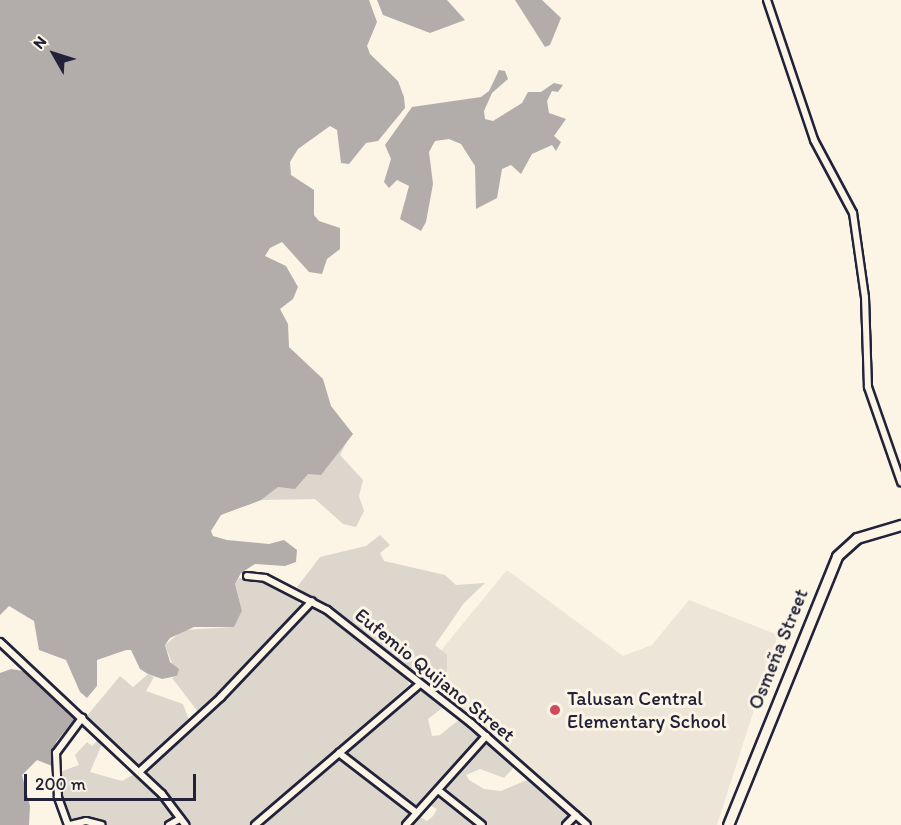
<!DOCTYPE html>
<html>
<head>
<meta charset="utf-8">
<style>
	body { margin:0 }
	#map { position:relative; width:901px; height:825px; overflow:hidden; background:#fcf5e5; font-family:Itim,sans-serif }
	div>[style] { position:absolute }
	.built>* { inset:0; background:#ece5d8 }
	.green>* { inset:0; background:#dcd6cc }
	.water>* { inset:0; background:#b2adab }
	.roads { filter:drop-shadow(2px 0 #22223b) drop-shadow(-2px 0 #22223b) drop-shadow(0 2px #22223b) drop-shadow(0 -2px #22223b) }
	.minor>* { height:6px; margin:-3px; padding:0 3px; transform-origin:3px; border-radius:3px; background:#fcf5e5 }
	.secondary>* { height:9px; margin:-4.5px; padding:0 4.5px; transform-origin:4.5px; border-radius:4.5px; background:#fcf5e5 }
	.dots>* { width:16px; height:16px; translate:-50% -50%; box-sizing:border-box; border:3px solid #fcf5e5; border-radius:50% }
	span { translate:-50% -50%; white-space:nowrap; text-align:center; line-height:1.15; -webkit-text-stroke:6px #fcf5e5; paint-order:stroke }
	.street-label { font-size:20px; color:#22223b }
	.poi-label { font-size:20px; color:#22223b }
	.left { translate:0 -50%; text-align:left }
	.north { position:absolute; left:24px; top:24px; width:60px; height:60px; -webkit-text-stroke:4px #fcf5e5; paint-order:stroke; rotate:309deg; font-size:16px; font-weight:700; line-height:24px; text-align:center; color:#22223b }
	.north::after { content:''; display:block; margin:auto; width:21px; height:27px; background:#22223b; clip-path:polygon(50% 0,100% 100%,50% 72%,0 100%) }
	.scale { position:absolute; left:24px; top:774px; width:172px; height:27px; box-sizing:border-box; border:3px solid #22223b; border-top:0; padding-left:8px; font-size:18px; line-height:21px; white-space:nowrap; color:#22223b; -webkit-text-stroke:4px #fcf5e5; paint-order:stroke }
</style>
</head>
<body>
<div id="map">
	<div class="built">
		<div style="clip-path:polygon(507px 570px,623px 656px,652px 645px,689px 600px,778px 635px,717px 825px,592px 825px,420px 676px)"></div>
	</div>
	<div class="green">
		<div style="clip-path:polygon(350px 436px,340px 455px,363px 480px,359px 496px,364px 511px,356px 527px,343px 524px,315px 499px,261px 500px,248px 505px,235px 495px,292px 484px)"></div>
		<div style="clip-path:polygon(380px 535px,390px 545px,380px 553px,384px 561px,445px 575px,456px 585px,485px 583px,464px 603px,435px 645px,447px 655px,447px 679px,434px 691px,297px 587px,320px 557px,366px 546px)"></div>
		<div style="clip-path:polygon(239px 578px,261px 581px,289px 593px,298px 598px,300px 606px,272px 640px,199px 713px,172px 678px,177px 676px,165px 645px,183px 630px,234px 627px,242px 611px,235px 584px)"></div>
		<div style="clip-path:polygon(313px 608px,320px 609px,408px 680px,409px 685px,252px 825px,188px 825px,143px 772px,199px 723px)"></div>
		<div style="clip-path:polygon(148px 674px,154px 677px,146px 691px,183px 704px,189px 720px,140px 768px,86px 717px,120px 676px,133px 687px)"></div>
		<div style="clip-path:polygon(420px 687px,445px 706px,428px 719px,432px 736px,440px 735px,461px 718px,481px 735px,417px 808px,346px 753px)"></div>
		<div style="clip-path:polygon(99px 739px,103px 742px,90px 772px,122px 781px,136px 773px,160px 794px,182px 825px,71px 825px,60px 799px,57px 773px,79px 765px,75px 755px,87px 742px,92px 746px)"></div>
		<div style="clip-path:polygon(487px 740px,516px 765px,504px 778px,480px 769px,466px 775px,469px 780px,484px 789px,501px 791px,532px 778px,573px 814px,564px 825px,485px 825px,442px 790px)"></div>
		<div style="clip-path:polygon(339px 756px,413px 813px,402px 825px,259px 825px)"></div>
		<div style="clip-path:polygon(437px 794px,440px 794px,479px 825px,409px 825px,417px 815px,427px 821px,433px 816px,437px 809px,427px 804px)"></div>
	</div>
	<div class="water">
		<div style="clip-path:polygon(0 0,369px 0,377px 22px,367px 46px,370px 54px,398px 81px,404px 97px,405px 108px,378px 141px,366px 143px,349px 164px,341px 163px,337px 130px,330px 126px,298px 149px,290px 162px,291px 175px,314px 190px,314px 215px,319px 221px,340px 228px,340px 249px,327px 259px,322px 274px,309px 272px,282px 242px,270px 248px,265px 256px,286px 266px,298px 287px,293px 299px,280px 309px,288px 324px,289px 347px,323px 379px,331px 406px,353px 434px,321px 475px,308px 474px,295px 489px,278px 487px,261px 500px,221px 515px,211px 531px,213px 536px,227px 540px,269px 544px,284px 540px,297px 550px,296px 562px,285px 566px,255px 564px,241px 573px,235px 584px,242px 611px,234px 627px,194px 627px,170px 638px,165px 645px,170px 662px,179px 669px,177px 676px,162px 679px,148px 674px,140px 669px,131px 650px,126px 650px,97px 660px,97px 686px,87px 698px,80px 692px,66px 660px,39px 650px,34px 621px,9px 606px,0 615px)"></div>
		<div style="clip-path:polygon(377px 0,447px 0,465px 20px,430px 33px,383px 15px)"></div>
		<div style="clip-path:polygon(515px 0,542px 0,561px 18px,550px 45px,545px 47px)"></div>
		<div style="clip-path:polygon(499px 70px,505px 71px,508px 79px,492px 93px,484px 111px,485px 119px,493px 121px,522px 103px,528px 92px,541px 92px,554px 83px,563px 85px,558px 92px,552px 91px,547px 101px,549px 113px,566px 119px,554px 136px,561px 142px,556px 151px,552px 145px,532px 154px,521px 174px,511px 165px,502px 169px,497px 198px,476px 209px,475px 166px,461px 144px,449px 139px,435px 141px,429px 152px,433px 184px,426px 222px,421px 231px,400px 219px,409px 186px,397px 180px,389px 188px,384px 182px,391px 159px,385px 145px,412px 107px,481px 97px,489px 91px)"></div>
		<div style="clip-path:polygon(11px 669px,23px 671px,77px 716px,56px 742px,52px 766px,37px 760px,22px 775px,30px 806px,29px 825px,0 825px,0 673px)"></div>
	</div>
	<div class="roads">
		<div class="minor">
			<div style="left:767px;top:0;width:148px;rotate:71.4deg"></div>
			<div style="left:814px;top:140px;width:83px;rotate:61.9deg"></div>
			<div style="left:853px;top:213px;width:85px;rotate:81.9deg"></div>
			<div style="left:865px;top:297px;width:90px;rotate:88.1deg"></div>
			<div style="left:868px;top:387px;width:101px;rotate:70.8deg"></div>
			<div style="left:247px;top:576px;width:18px;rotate:6deg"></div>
			<div style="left:265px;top:578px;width:70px;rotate:27.3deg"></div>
			<div style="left:327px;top:610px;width:183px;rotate:38.1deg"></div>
			<div style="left:471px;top:723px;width:154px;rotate:41.3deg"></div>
			<div style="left:0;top:642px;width:222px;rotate:43.2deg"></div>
			<div style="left:162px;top:794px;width:39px;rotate:53deg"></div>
			<div style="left:339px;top:753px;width:98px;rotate:37.6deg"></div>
			<div style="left:139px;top:772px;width:111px;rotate:-42.4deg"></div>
			<div style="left:221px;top:697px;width:132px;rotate:-46.5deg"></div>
			<div style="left:438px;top:790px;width:56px;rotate:38.5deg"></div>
			<div style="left:68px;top:825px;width:30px;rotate:-110deg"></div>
			<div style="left:58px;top:797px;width:44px;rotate:-92.6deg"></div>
			<div style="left:56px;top:753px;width:44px;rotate:-53.4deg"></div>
			<div style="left:70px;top:825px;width:16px;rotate:-14deg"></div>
			<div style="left:86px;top:821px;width:16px;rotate:14deg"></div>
			<div style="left:169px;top:825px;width:13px;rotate:-29deg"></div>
			<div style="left:255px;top:825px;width:217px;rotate:-40.5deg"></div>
			<div style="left:406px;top:825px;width:120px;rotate:-48deg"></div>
			<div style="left:566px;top:825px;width:14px;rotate:-45deg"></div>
		</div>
		<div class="secondary">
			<div style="left:728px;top:825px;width:290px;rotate:-67.9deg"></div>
			<div style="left:837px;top:556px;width:27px;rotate:-42deg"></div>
			<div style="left:857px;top:538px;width:46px;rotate:-16.5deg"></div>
		</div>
	</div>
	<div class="dots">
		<div style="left:555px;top:710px;background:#d1495b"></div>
	</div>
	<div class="street-label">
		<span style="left:778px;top:649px;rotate:-68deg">Osmeña Street</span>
		<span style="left:435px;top:675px;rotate:39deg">Eufemio Quijano Street</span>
	</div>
	<div class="poi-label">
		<span class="left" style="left:567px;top:710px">Talusan Central<br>Elementary School</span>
	</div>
	<div class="north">N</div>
	<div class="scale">200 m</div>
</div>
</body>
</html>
